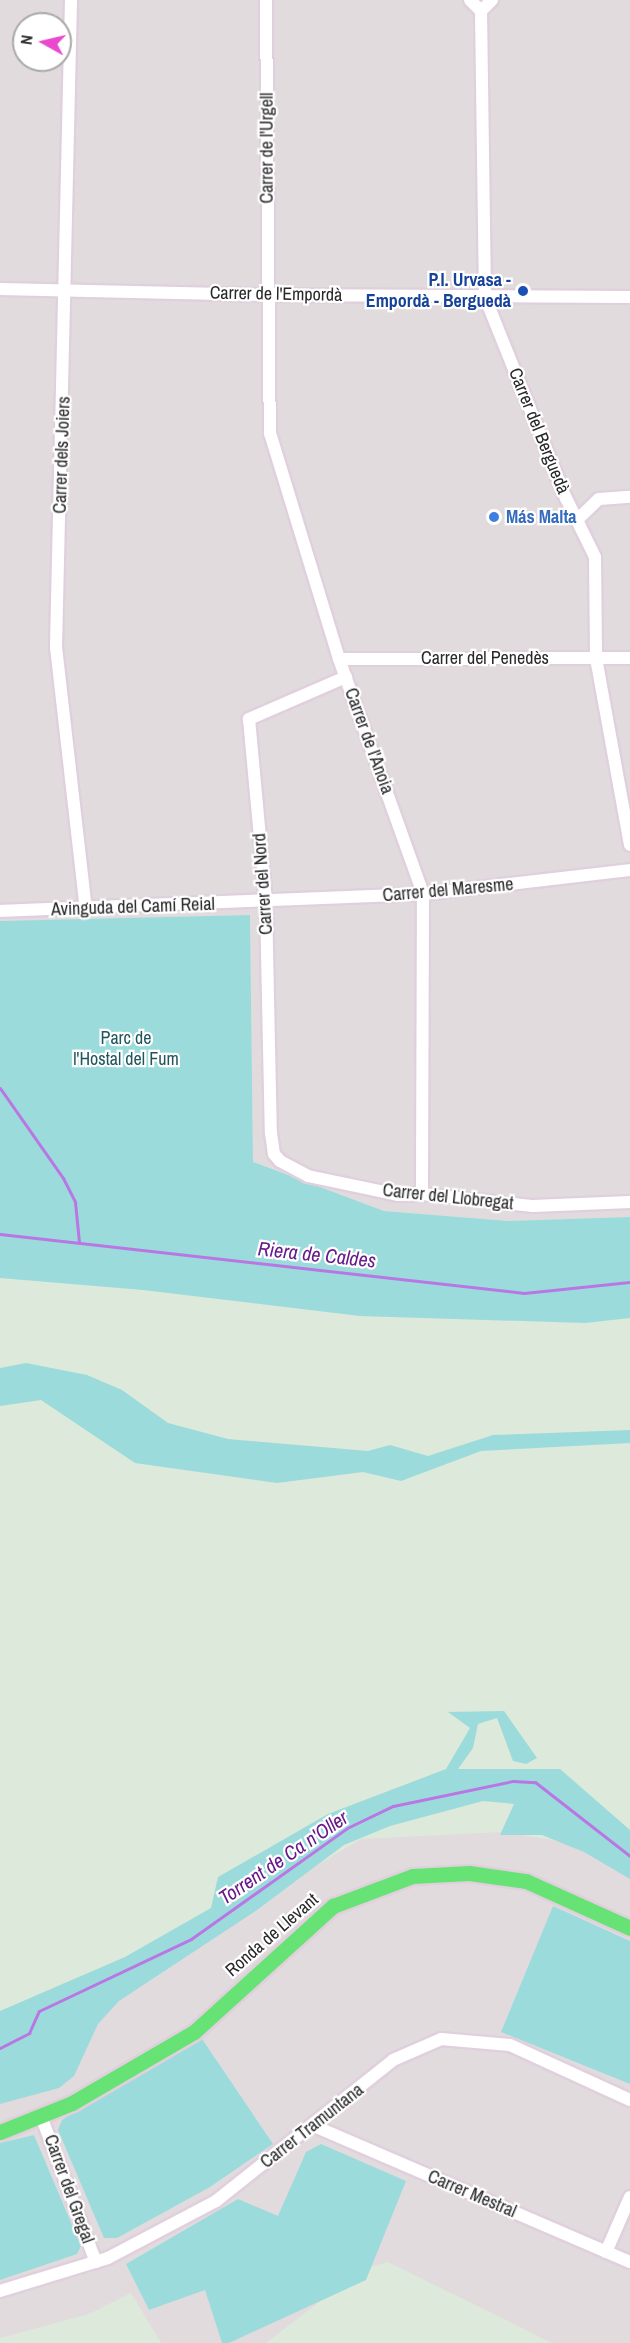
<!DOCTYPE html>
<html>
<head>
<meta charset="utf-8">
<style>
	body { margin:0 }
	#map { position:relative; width:630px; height:2343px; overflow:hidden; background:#dce9db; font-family:"Archivo Narrow",sans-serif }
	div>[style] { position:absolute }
	.industrial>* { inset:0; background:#e2dbde }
	.green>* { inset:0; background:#9cdbdb }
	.stream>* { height:3px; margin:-1.5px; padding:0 1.5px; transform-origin:1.5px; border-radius:1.5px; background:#b977e3 }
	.roads { filter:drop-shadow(2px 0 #e0d0dd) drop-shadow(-2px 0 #e0d0dd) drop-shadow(0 2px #e0d0dd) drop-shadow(0 -2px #e0d0dd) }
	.minor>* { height:12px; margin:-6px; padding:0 6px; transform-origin:6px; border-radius:6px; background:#fff }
	.major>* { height:15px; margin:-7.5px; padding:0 7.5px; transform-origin:7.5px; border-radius:7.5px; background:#66e374 }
	.dots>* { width:16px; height:16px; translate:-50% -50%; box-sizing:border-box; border:3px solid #fff; border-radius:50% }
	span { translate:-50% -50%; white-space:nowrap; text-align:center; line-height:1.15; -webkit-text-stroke:4.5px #fff; paint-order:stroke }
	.street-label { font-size:18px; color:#282828 }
	.transit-label { font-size:18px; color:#164399; font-weight:700 }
	.right { translate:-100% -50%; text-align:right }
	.shop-label { font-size:18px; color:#366cbe; font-weight:700 }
	.left { translate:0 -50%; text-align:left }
	.park-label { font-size:18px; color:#20555e }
	.water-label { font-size:20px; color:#68198b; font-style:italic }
	.north { position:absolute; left:12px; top:12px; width:60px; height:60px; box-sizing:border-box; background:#fff; border:2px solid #a9a9a9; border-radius:50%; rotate:278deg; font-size:16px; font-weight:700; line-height:24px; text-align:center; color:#282828 }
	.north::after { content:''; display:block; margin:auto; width:21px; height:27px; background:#e948cf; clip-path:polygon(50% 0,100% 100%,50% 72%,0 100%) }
</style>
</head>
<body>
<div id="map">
	<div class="industrial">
		<div style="clip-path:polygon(evenodd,0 0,630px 0,630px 1217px,508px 1221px,384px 1211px,253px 1162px,250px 915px,0 921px,0 0,24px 24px,60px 24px,60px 60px,24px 60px,24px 24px)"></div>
		<div style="clip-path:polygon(502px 1832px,565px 1842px,630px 1870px,630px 2343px,552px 2343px,388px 2262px,362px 2269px,266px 2343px,161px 2343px,131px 2293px,89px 2314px,0 2338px,0 2056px,361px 1839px)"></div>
	</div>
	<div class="green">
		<div style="clip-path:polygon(250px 915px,253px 1162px,384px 1211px,508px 1221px,630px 1217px,630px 1318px,585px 1323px,360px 1316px,143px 1290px,0 1278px,0 921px)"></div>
		<div style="clip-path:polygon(26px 1363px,87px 1375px,122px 1390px,168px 1423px,228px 1439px,368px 1451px,390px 1445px,428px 1456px,493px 1435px,630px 1430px,630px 1443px,481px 1451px,401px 1481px,363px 1472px,277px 1483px,135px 1463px,41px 1400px,0 1406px,0 1368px)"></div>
		<div style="clip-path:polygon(504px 1711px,537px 1758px,526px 1764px,513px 1761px,497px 1718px,478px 1724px,473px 1748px,458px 1769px,560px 1769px,630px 1830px,630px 1879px,584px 1852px,542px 1835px,500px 1835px,514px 1804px,483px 1801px,390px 1826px,344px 1845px,257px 1910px,119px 2001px,98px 2024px,74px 2076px,59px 2088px,0 2104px,0 2011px,125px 1957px,211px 1908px,218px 1877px,328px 1814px,446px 1769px,470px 1728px,448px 1712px)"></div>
		<div style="clip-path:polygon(553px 1906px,630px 1941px,630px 2084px,501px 2032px)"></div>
		<div style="clip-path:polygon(198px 2033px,273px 2144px,210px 2187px,117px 2238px,104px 2238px,58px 2130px,62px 2120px)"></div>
		<div style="clip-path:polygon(34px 2135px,81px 2246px,77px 2254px,0 2280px,0 2143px)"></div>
		<div style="clip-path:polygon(321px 2144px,406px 2181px,366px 2280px,229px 2343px,222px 2343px,205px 2290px,149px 2310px,126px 2264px,238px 2199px,278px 2216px,306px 2152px)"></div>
	</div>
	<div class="stream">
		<div style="left:0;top:1088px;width:110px;rotate:55deg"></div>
		<div style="left:63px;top:1178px;width:27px;rotate:63deg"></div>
		<div style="left:75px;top:1202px;width:40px;rotate:84.3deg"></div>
		<div style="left:0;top:1234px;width:527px;rotate:6.42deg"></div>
		<div style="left:524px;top:1293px;width:107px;rotate:-5.9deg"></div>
		<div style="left:0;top:2048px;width:33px;rotate:-27deg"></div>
		<div style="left:29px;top:2033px;width:24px;rotate:-66deg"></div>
		<div style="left:39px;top:2011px;width:168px;rotate:-25.3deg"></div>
		<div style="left:191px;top:1939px;width:191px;rotate:-35.4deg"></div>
		<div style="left:347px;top:1828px;width:51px;rotate:-25.6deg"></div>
		<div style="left:393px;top:1806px;width:123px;rotate:-11.8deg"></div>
		<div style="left:513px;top:1781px;width:22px;rotate:3deg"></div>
		<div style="left:535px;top:1782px;width:120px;rotate:37.9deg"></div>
	</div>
	<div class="roads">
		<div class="minor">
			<div style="left:71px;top:0;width:647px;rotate:91.33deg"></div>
			<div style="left:56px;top:647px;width:264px;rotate:83.5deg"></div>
			<div style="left:266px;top:0;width:433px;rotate:89.5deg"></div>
			<div style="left:270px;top:433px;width:236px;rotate:73deg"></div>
			<div style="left:339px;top:659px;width:250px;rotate:70.3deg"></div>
			<div style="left:423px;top:894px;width:300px;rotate:90.2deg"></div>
			<div style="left:470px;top:0;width:16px;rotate:45deg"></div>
			<div style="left:492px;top:0;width:16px;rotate:135deg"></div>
			<div style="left:481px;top:11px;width:286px;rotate:89.2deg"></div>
			<div style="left:485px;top:297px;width:217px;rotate:68.1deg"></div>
			<div style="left:566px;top:498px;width:66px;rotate:63.8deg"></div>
			<div style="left:595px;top:557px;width:101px;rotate:89.4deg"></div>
			<div style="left:596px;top:658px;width:190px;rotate:79.7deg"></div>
			<div style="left:0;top:289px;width:267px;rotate:1.3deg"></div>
			<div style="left:267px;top:295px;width:363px;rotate:0.3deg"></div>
			<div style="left:577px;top:520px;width:30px;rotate:-44deg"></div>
			<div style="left:599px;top:499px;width:31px;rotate:-4deg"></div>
			<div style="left:339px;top:659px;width:291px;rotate:-0.2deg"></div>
			<div style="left:346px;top:677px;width:106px;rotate:156.6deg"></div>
			<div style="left:249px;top:719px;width:184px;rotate:84.7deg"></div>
			<div style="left:266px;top:902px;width:231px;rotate:88.8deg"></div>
			<div style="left:271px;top:1133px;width:21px;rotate:82deg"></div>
			<div style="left:274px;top:1154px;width:9px;rotate:49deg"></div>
			<div style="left:280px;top:1161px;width:32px;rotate:28deg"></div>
			<div style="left:308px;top:1176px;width:92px;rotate:11.9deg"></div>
			<div style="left:398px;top:1195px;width:24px;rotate:-2deg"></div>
			<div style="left:422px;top:1194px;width:112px;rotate:6.2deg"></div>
			<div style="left:533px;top:1206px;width:97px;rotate:-2.4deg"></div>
			<div style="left:0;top:911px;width:423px;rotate:-2.3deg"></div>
			<div style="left:423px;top:894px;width:208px;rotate:-6.6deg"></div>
			<div style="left:41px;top:2116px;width:156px;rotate:69.4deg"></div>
			<div style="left:314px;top:2126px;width:344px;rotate:23.3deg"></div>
			<div style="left:606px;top:2252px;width:60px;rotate:-66.4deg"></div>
			<div style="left:0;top:2291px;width:113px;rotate:-17deg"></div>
			<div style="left:108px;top:2258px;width:122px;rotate:-27.8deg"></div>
			<div style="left:216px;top:2201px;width:226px;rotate:-38.5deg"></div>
			<div style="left:393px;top:2060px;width:52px;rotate:-23.6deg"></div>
			<div style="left:441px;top:2039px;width:69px;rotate:5deg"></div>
			<div style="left:510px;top:2045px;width:132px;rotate:24.6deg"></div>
		</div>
		<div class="major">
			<div style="left:0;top:2132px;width:78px;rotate:-21.9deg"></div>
			<div style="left:72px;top:2103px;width:141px;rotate:-30.2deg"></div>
			<div style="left:194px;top:2032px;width:188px;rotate:-42.2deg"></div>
			<div style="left:333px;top:1906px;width:85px;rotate:-20.6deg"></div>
			<div style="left:413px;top:1876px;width:56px;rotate:-3.1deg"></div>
			<div style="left:469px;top:1873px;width:58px;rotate:8deg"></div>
			<div style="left:526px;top:1881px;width:114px;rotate:24.3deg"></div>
		</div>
	</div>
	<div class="dots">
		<div style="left:523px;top:291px;background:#1a4fb4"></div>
		<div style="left:494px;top:517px;background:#3f7fe0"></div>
	</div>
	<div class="street-label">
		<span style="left:267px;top:148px;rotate:-90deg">Carrer de l'Urgell</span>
		<span style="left:276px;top:294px;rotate:1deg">Carrer de l'Empordà</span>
		<span style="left:539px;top:431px;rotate:68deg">Carrer del Berguedà</span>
		<span style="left:62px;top:455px;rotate:-88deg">Carrer dels Joiers</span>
		<span style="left:485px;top:658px">Carrer del Penedès</span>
		<span style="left:369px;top:741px;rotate:70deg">Carrer de l'Anoia</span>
		<span style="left:263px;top:884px;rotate:-94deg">Carrer del Nord</span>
		<span style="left:448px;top:890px;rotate:-5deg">Carrer del Maresme</span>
		<span style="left:133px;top:907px;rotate:-2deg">Avinguda del Camí Reial</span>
		<span style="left:448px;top:1197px;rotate:6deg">Carrer del Llobregat</span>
		<span style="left:272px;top:1935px;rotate:-41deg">Ronda de Llevant</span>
		<span style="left:312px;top:2126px;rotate:-38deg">Carrer Tramuntana</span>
		<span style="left:69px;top:2189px;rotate:70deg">Carrer del Gregal</span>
		<span style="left:472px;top:2194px;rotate:23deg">Carrer Mestral</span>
	</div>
	<div class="transit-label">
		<span class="right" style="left:511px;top:291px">P.I. Urvasa -<br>Empordà - Berguedà</span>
	</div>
	<div class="shop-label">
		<span class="left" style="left:506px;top:517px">Más Malta</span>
	</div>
	<div class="park-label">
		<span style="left:126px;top:1049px">Parc de<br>l'Hostal del Fum</span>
	</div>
	<div class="water-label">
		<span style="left:317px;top:1254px;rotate:6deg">Riera de Caldes</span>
		<span style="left:283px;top:1857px;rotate:-34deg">Torrent de Ca n'Oller</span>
	</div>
	<div class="north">N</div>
</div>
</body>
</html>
